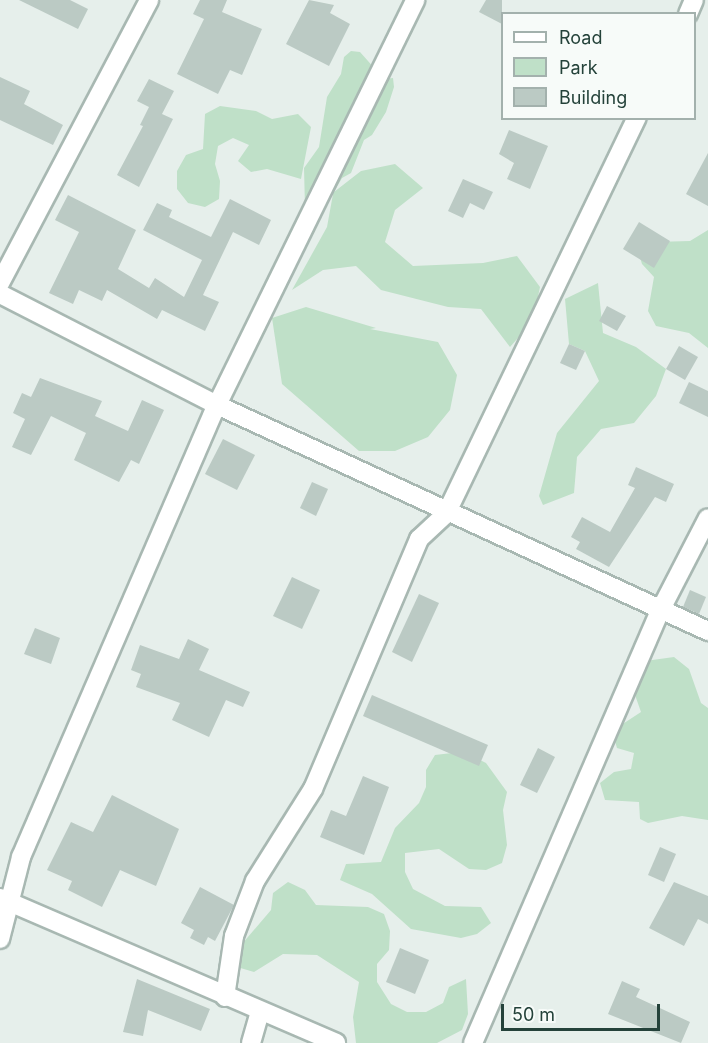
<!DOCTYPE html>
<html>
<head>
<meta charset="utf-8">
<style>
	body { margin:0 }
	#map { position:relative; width:708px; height:1043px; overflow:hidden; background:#e6efeb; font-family:Inter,sans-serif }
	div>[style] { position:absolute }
	.green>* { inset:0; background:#bfe0c8 }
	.building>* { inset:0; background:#bbcac4 }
	.roads { filter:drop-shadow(2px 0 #a8b8b2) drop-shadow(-2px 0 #a8b8b2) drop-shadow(0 2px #a8b8b2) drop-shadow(0 -2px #a8b8b2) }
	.minor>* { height:18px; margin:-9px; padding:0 9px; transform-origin:9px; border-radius:9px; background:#fff }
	span { translate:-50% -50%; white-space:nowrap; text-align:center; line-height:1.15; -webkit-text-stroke:5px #f7fbf9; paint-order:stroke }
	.legend { position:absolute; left:501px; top:12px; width:195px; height:108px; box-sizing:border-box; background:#f7fbf9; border:2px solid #a3b1ad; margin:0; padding:8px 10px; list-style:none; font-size:18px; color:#24423a }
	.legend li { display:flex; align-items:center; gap:12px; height:30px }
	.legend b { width:30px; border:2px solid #a3b1ad }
	.scale { position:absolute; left:501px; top:1004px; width:159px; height:27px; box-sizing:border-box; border:3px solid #24423a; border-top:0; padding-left:8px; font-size:18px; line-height:21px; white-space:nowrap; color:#24423a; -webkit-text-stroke:4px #f7fbf9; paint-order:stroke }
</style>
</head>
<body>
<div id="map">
	<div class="green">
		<div style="clip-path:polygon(351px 51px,360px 52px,384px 79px,393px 78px,394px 87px,386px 112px,372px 135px,364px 140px,351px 173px,342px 178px,334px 192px,361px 171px,395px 164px,423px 188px,395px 210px,385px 242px,413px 266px,483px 263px,517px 256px,540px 287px,533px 321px,510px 347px,481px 309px,448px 307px,381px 290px,356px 266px,323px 270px,292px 290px,327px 227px,333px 194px,322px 204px,321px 213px,305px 208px,304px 168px,319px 147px,327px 97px,341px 74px,344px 57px)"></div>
		<div style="clip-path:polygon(220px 106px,256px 111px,272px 119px,298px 114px,311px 127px,301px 179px,267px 169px,251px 172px,238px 161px,249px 145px,233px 138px,218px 146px,215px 164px,220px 181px,219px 199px,205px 207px,188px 203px,177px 189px,177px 171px,186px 155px,203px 149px,205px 114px)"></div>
		<div style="clip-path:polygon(708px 230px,708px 348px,689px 333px,656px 326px,648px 311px,654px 277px,642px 264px,637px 248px,654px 242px,690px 241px)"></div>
		<div style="clip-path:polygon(598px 283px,603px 333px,636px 347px,666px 369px,656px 396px,634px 423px,601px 429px,577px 457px,574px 493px,543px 505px,539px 496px,557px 433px,599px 381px,585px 351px,569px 344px,565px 299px)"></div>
		<div style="clip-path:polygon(306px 307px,376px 328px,370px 329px,438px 342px,457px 375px,450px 410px,428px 437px,395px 451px,359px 451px,282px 384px,272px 318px)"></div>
		<div style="clip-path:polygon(674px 657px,689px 669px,701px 703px,708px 708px,708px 820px,682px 816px,648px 823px,640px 819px,639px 802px,605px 800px,600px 783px,614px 772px,631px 769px,634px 753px,617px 748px,612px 731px,641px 712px,629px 678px,638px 662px)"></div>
		<div style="clip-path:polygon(452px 753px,470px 755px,486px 763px,507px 792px,503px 810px,507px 845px,502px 863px,486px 870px,469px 869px,439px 849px,405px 853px,405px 872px,413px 889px,445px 906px,481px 907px,491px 923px,477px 934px,461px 938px,411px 929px,372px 894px,340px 880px,346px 864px,381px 862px,395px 828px,419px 803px,426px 787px,426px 770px,435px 755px)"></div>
		<div style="clip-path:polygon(288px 882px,305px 890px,316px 905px,368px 907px,384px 914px,390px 931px,389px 950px,377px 964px,377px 982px,391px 1004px,407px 1012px,426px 1012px,443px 1003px,449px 987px,466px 979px,468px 1014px,462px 1030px,437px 1043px,356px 1043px,353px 1017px,359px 982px,317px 955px,283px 954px,254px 972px,237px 967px,236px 951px,271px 910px,273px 893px)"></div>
	</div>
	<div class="building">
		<div style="clip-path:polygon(19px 0,70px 0,88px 9px,78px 29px)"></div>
		<div style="clip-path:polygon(200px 0,227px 0,222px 12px,262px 29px,242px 75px,230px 70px,218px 94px,177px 74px,204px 19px,193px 14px)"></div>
		<div style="clip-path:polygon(309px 0,334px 5px,330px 13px,350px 24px,329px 66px,286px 44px)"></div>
		<div style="clip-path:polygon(486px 0,502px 0,502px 24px,479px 12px)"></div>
		<div style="clip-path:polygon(0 77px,30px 91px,24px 104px,63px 125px,53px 145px,0 120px)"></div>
		<div style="clip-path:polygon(149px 79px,174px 91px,162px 114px,173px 119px,139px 187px,117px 175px,143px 126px,140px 125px,149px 107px,137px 101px)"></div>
		<div style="clip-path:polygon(509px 130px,548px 146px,530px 189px,507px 179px,514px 163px,499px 154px)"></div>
		<div style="clip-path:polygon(708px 153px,708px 206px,686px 194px)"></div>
		<div style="clip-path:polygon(463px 179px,493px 192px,484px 210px,470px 203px,463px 218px,448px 211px)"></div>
		<div style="clip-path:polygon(68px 195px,136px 230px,118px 269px,149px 288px,155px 278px,184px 297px,202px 260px,143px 230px,157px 203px,172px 210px,169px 217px,211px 237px,230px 199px,271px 220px,259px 245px,233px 232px,203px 295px,219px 302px,205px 331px,162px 310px,157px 319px,107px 290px,102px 301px,79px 290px,73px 304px,49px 293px,79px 232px,55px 220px)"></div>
		<div style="clip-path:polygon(639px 222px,670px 241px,654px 268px,623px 249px)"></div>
		<div style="clip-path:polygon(607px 306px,626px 316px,617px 331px,599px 321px)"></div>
		<div style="clip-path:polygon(569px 344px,585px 351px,576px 370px,560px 363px)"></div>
		<div style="clip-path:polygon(679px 346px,698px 357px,685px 380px,666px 369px)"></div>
		<div style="clip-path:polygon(40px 378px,102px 401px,95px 416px,128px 431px,142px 400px,164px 410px,139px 464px,131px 460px,119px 482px,74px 460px,86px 433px,51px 416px,31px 455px,12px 447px,25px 419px,13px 413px,22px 393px,31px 397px)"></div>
		<div style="clip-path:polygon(689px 382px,708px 391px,708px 417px,679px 403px)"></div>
		<div style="clip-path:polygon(223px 439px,255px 455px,237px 490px,205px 474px)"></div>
		<div style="clip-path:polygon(636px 467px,674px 484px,666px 502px,655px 497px,609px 567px,576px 549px,580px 542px,571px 537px,582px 517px,610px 532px,635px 488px,628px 485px)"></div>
		<div style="clip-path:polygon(312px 482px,328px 489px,316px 516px,300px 508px)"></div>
		<div style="clip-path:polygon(292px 577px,320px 590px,302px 629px,273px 616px)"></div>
		<div style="clip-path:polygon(690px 590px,706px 597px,699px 614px,683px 607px)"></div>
		<div style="clip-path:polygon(419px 594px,439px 603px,412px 662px,392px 652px)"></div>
		<div style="clip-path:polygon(35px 628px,60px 638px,51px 664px,24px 654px)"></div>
		<div style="clip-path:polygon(188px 639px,209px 649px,199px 670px,250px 692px,243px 707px,226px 700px,209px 737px,172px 720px,180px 703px,136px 687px,141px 674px,131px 670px,140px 645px,179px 659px)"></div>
		<div style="clip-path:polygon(372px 695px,488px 745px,479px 766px,363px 716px)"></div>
		<div style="clip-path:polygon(538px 748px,555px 757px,537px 793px,520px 785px)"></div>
		<div style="clip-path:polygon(363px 776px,389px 787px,364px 855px,320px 837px,331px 810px,346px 816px)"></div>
		<div style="clip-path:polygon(112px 795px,179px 829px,156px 886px,120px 870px,102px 907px,68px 890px,72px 881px,47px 870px,71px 822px,93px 832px)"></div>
		<div style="clip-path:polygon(660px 847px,676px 854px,664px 882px,648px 875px)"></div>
		<div style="clip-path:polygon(674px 882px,708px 896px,708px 924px,698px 919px,684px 946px,649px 928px)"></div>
		<div style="clip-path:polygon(200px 887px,234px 905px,215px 941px,208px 937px,204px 945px,190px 938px,194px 930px,181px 923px)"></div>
		<div style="clip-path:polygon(400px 948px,429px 960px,415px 994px,386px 982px)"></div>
		<div style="clip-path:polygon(137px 979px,210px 1009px,201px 1031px,148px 1010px,143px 1036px,123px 1032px)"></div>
		<div style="clip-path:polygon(622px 981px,640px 989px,636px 997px,690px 1022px,681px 1043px,608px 1014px)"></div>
	</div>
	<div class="roads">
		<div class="minor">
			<div style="left:688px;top:14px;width:15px;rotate:-67deg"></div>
			<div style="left:0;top:283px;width:320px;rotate:-62.2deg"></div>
			<div style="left:0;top:294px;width:244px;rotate:27.1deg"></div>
			<div style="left:217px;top:405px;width:541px;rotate:24.72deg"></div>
			<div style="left:0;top:898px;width:366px;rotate:23.3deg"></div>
			<div style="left:0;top:939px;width:85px;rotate:-75.6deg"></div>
			<div style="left:21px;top:857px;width:493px;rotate:-66.6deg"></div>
			<div style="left:217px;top:405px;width:451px;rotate:-63.9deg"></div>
			<div style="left:225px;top:997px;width:62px;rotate:-81.6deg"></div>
			<div style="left:234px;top:936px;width:59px;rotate:-69.1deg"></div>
			<div style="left:255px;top:881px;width:109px;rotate:-57.8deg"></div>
			<div style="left:313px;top:789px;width:272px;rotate:-67deg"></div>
			<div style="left:419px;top:539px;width:37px;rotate:-43deg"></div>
			<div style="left:446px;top:514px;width:440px;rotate:-64.3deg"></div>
			<div style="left:251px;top:1043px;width:32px;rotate:-74deg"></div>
			<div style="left:473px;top:1043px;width:473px;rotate:-66.6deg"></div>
			<div style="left:661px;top:609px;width:102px;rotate:-62.7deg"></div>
		</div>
	</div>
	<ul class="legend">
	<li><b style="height:8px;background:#fff"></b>Road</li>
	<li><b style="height:16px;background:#bfe0c8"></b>Park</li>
	<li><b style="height:16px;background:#bbcac4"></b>Building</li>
	</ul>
	<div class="scale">50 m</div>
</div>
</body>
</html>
